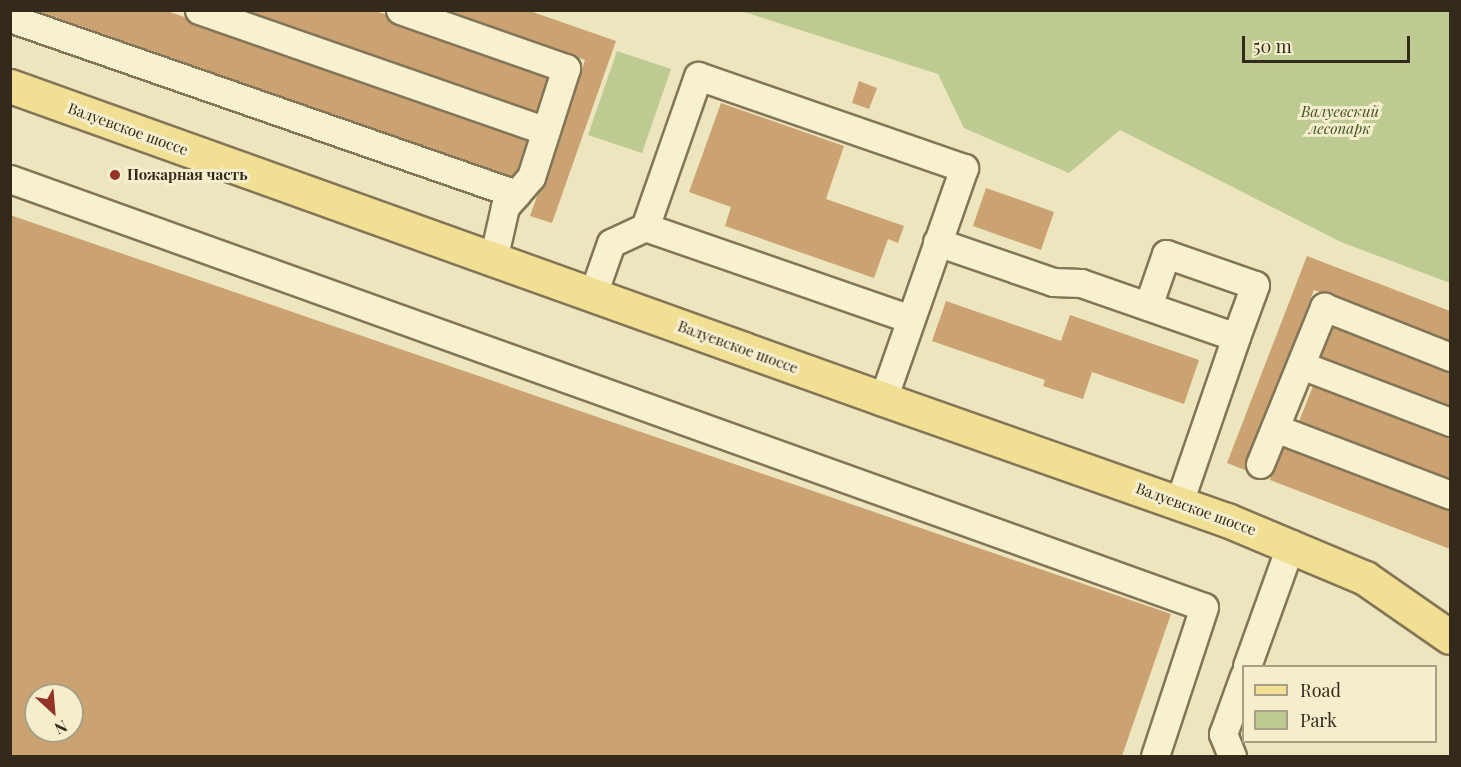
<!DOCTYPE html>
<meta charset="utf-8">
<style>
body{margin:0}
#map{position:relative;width:1461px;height:767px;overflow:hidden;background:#ede5bd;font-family:"Playfair Display",serif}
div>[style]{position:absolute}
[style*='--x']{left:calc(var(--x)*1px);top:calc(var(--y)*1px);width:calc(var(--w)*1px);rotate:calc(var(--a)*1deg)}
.green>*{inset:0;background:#bdca92}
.building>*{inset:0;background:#cba373}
.roads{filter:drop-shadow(2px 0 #847557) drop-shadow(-2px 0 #847557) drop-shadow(0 2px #847557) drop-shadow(0 -2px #847557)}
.minor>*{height:27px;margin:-13.5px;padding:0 13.5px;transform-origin:13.5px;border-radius:13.5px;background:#f8f1d0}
.major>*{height:33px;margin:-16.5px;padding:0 16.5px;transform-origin:16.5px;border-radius:16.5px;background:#f1e094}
.dots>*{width:16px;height:16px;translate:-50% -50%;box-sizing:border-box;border:3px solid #f5eecd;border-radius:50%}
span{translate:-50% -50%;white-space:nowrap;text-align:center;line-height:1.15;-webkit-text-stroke:6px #f5eecd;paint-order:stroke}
.park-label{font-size:15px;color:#3f5022;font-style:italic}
.street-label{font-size:15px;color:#342a1b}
.poi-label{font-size:15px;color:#342a1b;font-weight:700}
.left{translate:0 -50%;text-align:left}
.frame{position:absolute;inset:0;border:12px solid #342a1b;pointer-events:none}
.legend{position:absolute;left:1242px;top:665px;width:195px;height:78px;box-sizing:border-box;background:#f5eecd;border:2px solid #a8a086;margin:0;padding:8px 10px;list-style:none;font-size:18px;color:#342a1b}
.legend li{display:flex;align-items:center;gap:12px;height:30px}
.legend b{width:30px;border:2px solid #a8a086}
.north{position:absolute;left:24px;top:683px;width:60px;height:60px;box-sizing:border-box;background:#f5eecd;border:2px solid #a8a086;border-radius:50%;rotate:154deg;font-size:16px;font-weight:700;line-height:24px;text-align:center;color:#342a1b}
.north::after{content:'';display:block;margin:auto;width:21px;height:27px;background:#933427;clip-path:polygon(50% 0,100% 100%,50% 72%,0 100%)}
.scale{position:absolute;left:1242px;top:36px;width:168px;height:27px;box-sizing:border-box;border:3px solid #342a1b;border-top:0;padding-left:8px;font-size:18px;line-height:21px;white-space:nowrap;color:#342a1b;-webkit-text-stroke:4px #f5eecd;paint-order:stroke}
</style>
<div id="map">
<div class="green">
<div style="clip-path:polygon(741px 11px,1450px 11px,1450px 283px,1341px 242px,1120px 130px,1069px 173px,964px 128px,938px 74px)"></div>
<div style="clip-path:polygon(617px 51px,671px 69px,642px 153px,588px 135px)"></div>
</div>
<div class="building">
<div style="clip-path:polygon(35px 10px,164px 10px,531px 137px,516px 178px)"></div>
<div style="clip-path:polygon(231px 10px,373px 10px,551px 72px,536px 116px)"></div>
<div style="clip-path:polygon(443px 10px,527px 10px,616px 41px,552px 223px,530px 216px,585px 60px)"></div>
<div style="clip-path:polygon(859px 81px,877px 88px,869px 109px,852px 103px)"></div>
<div style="clip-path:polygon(721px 103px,844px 146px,826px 199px,904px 226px,898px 243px,888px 239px,874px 278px,725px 226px,731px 207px,689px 192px)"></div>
<div style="clip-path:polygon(986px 188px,1054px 212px,1041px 250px,973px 226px)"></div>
<div style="clip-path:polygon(evenodd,10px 215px,1171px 614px,1122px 756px,10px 756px,10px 215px,36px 695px,72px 695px,72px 731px,36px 731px,36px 695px)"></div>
<div style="clip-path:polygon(1307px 256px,1450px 311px,1450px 343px,1314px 290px,1245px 470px,1227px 463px)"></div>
<div style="clip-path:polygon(946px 301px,1061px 341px,1070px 315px,1199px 360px,1184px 404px,1092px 372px,1083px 399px,1043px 386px,1045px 380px,932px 341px)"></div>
<div style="clip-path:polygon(1334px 321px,1450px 366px,1450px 413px,1318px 362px)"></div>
<div style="clip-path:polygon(1315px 381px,1450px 433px,1450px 483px,1298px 424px)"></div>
<div style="clip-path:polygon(1285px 441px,1450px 505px,1450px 549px,1270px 480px)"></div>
</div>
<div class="roads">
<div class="minor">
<div style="--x:199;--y:10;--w:367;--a:19.2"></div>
<div style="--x:400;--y:10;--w:176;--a:19.3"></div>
<div style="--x:566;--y:68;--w:114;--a:107.8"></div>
<div style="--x:531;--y:177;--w:40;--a:131"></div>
<div style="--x:505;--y:207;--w:54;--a:102.8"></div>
<div style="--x:10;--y:18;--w:536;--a:19.18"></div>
<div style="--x:10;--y:179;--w:1268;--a:19.72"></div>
<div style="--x:1204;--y:607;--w:157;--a:108.2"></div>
<div style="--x:937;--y:242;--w:123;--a:19"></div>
<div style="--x:1053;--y:282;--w:28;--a:2"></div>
<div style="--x:1081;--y:283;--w:164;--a:19.2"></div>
<div style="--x:1236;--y:337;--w:176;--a:109"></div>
<div style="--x:593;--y:294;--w:54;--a:-70.6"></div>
<div style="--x:611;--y:243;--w:38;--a:-25"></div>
<div style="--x:1148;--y:306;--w:55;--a:-70.9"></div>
<div style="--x:1166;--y:254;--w:94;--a:19.2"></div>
<div style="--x:1255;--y:285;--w:55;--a:110.1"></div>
<div style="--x:1301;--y:365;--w:160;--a:20.9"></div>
<div style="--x:883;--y:399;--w:245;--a:-70.7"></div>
<div style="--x:964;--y:168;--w:281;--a:-160.9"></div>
<div style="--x:698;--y:76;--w:160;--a:109.3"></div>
<div style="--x:645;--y:227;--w:281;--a:19.1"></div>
<div style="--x:1275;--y:428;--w:187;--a:20.9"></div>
<div style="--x:1260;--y:464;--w:170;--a:-67.8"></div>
<div style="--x:1324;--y:307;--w:136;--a:21.6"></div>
<div style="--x:1247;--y:666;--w:130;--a:-70.2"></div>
<div style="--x:1232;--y:756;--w:24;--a:-112"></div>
<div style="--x:1223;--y:734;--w:62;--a:-70.1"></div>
</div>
<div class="major">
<div style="--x:10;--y:86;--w:927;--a:19.72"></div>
<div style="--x:883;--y:399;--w:365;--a:19.4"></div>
<div style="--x:1227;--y:520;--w:150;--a:22.8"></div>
<div style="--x:1365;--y:578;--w:103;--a:34.8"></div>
</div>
</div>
<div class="dots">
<div style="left:115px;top:175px;background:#933427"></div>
</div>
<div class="park-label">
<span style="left:1340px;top:120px">Валуевский<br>лесопарк</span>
</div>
<div class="street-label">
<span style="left:128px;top:129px;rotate:20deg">Валуевское шоссе</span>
<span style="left:738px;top:347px;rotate:20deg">Валуевское шоссе</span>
<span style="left:1196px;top:509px;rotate:20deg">Валуевское шоссе</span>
</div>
<div class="poi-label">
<span class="left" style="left:127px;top:175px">Пожарная часть</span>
</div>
<div class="frame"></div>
<ul class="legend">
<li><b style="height:8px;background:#f1e094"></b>Road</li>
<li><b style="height:16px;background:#bdca92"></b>Park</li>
</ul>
<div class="north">N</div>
<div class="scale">50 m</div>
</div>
